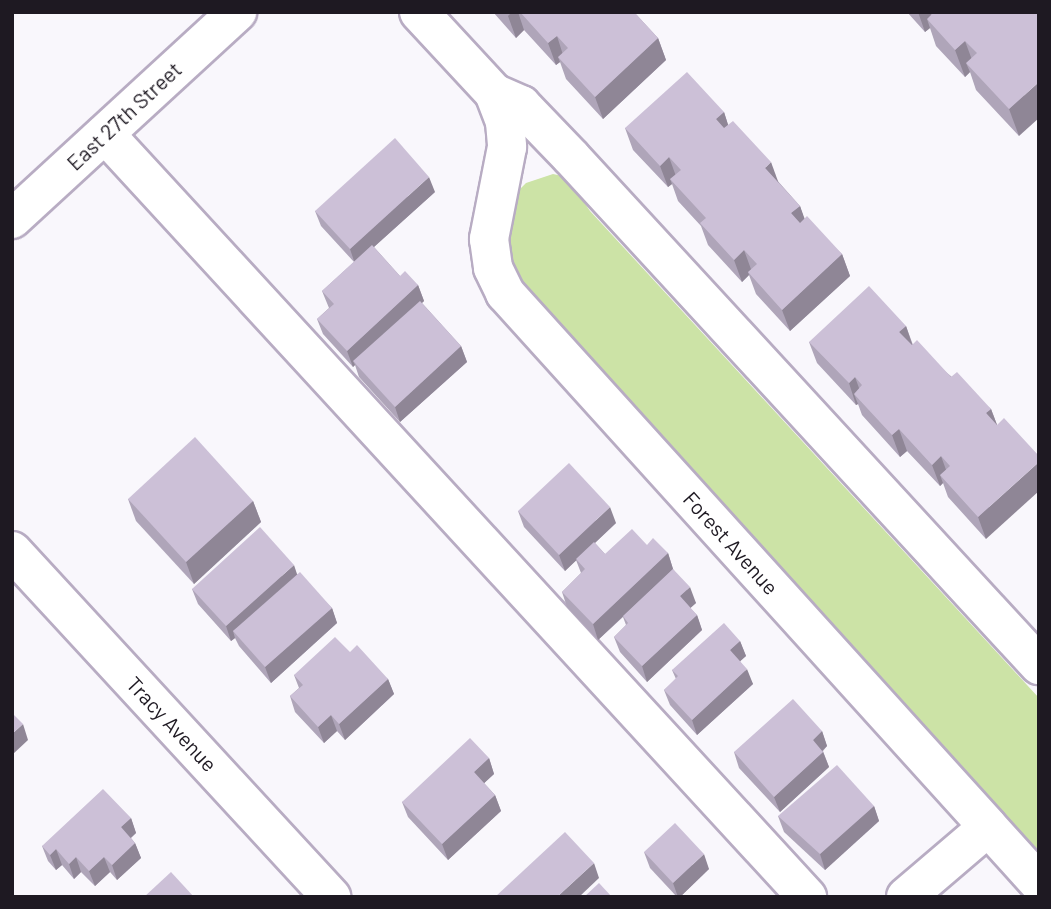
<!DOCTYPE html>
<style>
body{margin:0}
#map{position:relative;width:1051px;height:909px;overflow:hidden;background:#f9f7fc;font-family:Barlow,sans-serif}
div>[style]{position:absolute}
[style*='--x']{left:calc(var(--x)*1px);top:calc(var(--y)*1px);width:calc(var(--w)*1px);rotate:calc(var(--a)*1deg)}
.green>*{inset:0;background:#cce3a6}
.roads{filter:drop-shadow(2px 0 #b8acc3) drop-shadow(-2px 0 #b8acc3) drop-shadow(0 2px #b8acc3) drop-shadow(0 -2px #b8acc3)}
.minor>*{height:38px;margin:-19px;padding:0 19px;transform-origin:19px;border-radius:19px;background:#fff}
.major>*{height:38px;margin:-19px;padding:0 19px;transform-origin:19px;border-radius:19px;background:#fff}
.wall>*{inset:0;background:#afa5b9}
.shaded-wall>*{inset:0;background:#8f8696}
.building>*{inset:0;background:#ccc0d7}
span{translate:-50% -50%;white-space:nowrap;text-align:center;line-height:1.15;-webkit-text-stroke:5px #fff;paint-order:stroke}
.street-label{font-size:21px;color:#1e1922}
.frame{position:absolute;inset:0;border:14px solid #1e1922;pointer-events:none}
</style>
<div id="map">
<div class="green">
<div style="clip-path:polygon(553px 174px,567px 177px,590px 211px,1039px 698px,1039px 856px,513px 275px,504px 244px,517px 192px,526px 183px)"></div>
</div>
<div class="roads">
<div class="minor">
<div style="--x:419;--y:12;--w:110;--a:47.2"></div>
<div style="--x:494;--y:93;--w:31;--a:69"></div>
<div style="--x:505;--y:122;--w:25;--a:85"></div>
<div style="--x:507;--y:147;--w:94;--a:101.1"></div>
<div style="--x:489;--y:239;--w:29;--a:82"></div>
<div style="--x:493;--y:268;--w:28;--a:64"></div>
<div style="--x:505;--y:293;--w:796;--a:47.85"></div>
<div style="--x:494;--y:93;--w:30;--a:24"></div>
<div style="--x:521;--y:105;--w:72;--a:46.1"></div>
<div style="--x:571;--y:157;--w:691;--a:47.35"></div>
<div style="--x:105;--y:134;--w:1037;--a:47.38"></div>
<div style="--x:12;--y:551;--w:471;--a:47.3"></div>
<div style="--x:906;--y:897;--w:108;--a:-40.5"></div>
</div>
<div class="major">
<div style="--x:12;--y:219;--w:306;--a:-42.6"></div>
</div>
</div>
<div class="wall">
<div style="clip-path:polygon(493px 12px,634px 12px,658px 38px,666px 60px,603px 119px,566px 79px,560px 62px,556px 65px,524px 30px,516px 38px)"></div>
<div style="clip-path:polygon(907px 12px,1035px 12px,1019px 136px,976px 90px,970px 72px,965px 77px,936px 46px,930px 28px,925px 32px)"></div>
<div style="clip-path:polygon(724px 112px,728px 125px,800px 206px,804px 219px,842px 254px,850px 276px,790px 331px,756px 294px,749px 275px,742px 282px,708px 245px,701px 226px,678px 201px,672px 184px,668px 187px,633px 150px,625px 128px)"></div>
<div style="clip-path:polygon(435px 192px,374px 247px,400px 276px,418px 285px,424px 301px,422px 303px,461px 346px,467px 362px,400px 422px,359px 377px,355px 365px,353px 367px,323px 334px,317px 319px,329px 308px,322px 291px,354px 262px,321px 226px,315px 211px)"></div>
<div style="clip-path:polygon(906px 326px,913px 345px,991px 409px,997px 425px,986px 539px,948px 497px,943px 483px,940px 486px,907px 451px,900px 457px,862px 415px,858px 404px,856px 405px,817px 363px,809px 342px)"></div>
<div style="clip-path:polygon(128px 499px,253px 501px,261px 522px,194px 584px,136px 521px)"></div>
<div style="clip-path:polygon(518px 511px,616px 523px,595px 543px,605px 554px,647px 545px,668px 553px,673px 569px,696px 603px,690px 608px,697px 615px,702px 630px,647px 682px,620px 652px,614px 637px,626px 625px,623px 617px,598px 640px,567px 607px,562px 592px,581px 573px,576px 560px,565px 571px,524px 527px)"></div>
<div style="clip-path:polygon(297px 574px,332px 608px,337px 623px,271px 683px,239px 646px,235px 638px,231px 641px,198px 604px,192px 589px)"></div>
<div style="clip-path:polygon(740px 641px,746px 656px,740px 661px,753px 684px,697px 735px,670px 705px,664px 690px,676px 679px,672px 670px)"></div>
<div style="clip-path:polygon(350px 652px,388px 679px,394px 694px,345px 740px,337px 731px,324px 743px,295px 712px,290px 696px,299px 688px,294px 675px)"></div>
<div style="clip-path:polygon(822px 731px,827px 746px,823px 751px,829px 767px,780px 812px,739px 768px,734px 752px)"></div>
<div style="clip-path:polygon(489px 758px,494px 774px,484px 783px,495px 795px,501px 811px,448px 860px,408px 817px,402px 802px)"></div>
<div style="clip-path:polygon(874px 806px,879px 821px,825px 870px,784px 832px,778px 816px)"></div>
<div style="clip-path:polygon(131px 818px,136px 833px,131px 838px,135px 843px,141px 858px,117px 880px,110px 872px,95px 886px,81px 872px,74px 879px,62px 865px,56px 870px,48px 861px,42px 846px)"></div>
<div style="clip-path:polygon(644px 852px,709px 869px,680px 897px,677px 897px,650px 868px)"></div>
</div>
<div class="shaded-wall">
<div style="clip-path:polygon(512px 12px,518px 12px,524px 30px,516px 38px,508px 16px)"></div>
<div style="clip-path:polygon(918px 12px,930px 12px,934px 24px,927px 19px,930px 28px,925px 32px)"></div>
<div style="clip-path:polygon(557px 36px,564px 58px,558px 57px,560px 62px,556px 65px,548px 43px)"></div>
<div style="clip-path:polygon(658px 38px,666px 60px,603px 119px,595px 97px)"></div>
<div style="clip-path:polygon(965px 41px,975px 68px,966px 63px,970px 72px,965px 77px,955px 50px)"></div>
<div style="clip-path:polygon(1039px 82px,1039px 118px,1019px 136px,1009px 109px)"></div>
<div style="clip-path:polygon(724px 112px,731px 134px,724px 141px,716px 119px)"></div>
<div style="clip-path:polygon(669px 157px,677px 179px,670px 179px,672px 184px,668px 187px,660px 166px)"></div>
<div style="clip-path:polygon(771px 162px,779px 184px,765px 168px)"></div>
<div style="clip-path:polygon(429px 177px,435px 192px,355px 264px,350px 249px)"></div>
<div style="clip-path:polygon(800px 206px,808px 228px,799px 235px,791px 213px)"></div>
<div style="clip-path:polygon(744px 250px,752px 272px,748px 272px,749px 275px,742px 282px,734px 260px)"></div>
<div style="clip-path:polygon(842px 254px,850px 276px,790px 331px,782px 310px)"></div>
<div style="clip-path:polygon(418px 285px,424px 301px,356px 364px,353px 361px,355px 365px,353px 367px,347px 351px)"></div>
<div style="clip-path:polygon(906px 326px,913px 347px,899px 332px)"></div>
<div style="clip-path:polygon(461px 346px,467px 362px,400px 422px,395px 407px)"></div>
<div style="clip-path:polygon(855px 377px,863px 399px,854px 394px,858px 404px,856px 405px,849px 383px)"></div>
<div style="clip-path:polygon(991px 409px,999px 430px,986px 413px)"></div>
<div style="clip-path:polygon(899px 429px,907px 451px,900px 457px,892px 435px)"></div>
<div style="clip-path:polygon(941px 456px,949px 478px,940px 475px,943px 483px,940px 486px,932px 465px)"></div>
<div style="clip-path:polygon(1039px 462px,1039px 491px,986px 539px,978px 517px)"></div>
<div style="clip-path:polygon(253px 501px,261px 522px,194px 584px,186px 562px)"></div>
<div style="clip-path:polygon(610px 507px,616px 523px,565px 571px,559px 555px)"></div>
<div style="clip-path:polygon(668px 553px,673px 569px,598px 640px,593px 624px)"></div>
<div style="clip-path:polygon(294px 565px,299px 580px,233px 631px,235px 638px,231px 641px,226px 626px)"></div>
<div style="clip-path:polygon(690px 587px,696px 603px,686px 612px,680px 596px)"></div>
<div style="clip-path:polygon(332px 608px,337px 623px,271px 683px,265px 667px)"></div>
<div style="clip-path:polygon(697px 615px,702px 630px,647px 682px,642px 666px)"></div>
<div style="clip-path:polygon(740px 641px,746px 656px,736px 665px,730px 650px)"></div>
<div style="clip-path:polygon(747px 669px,753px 684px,697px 735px,692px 720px)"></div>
<div style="clip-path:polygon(388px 679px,394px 694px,345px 740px,339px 724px)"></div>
<div style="clip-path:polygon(331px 715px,337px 731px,324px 743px,318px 727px)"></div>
<div style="clip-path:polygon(23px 724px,28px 740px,12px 755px,12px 734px)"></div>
<div style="clip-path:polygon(822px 731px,827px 746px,818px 755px,813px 740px)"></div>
<div style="clip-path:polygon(823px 752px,829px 767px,780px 812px,774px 797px)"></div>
<div style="clip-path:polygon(489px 758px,494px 774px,480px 787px,474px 772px)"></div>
<div style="clip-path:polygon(495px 795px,501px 811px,448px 860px,442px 844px)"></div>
<div style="clip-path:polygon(874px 806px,879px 821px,825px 870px,820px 854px)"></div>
<div style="clip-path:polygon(131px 818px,136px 833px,126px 842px,121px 827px)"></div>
<div style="clip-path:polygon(135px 843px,141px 858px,117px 880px,112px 865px)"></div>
<div style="clip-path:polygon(56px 849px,62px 865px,56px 870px,50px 855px)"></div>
<div style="clip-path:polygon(704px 854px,709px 869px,680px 897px,678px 897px,673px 883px)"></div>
<div style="clip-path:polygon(76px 857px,81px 872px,74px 879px,69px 864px)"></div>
<div style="clip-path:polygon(104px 857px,110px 872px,95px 886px,89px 871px)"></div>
<div style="clip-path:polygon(594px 863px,599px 878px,579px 897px,557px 897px)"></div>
</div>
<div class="building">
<div style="clip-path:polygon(520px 12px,634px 12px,658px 38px,595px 97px,558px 57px,568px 48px,557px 36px,548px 43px)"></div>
<div style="clip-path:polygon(934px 12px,1019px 12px,1020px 14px,1021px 12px,1035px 12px,1039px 16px,1039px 82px,1009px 109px,966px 63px,977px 53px,965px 41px,955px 50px,927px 19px)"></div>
<div style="clip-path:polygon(687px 72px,724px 112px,716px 119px,724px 128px,733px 121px,771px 162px,765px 168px,800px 206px,791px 213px,800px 223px,807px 216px,842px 254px,782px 310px,748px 272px,757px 264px,744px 250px,734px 260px,700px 223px,706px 218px,670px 179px,681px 170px,669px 157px,660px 166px,625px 128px)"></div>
<div style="clip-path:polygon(395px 138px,429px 177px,350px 249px,315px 211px)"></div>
<div style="clip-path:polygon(372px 245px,400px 276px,405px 271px,418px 285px,347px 351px,317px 319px,334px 304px,322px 291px)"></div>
<div style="clip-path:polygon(869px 286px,906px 326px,899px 332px,912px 345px,917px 340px,951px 377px,957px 372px,991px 409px,986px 413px,997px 425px,1004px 418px,1039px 456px,1039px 462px,978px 517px,940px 475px,950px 466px,941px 456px,932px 465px,899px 429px,892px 435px,854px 394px,862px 385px,855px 377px,849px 383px,809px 342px)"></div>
<div style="clip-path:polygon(420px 301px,461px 346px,395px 407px,353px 361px)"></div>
<div style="clip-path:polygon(195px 437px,253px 501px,186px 562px,128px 499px)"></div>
<div style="clip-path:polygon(569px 463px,610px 507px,559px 555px,518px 511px)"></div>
<div style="clip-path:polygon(260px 527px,294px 565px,226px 626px,192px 589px)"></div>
<div style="clip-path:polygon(632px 529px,647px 545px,653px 538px,668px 553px,593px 624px,562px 592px,585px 569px,576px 559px,594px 542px,605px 554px)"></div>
<div style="clip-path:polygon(673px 569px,690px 587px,680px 596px,697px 615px,642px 666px,614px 637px,628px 623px,623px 616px)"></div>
<div style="clip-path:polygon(300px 572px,332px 608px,265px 667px,233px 631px)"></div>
<div style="clip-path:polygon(724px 623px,740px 641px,730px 650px,747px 669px,692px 720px,664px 690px,678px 676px,672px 670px)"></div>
<div style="clip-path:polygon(335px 637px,350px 652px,357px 645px,388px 679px,339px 724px,331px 715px,318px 727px,290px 696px,303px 685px,294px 675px)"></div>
<div style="clip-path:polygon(793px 699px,822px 731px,813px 740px,823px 752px,774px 797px,734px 752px)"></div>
<div style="clip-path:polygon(12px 713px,23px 724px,12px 734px)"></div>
<div style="clip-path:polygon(470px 738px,489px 758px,474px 772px,495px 795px,442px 844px,402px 802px)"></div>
<div style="clip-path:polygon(837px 765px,874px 806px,820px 854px,778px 816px)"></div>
<div style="clip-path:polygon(103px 789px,131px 818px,121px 827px,135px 843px,112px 865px,104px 857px,89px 871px,76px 857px,69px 864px,56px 849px,50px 855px,42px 846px)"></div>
<div style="clip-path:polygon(675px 823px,704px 854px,673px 883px,644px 852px)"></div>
<div style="clip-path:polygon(565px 832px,594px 863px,557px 897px,495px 897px)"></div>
<div style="clip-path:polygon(171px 872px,194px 897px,144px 897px)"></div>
<div style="clip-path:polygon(599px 883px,612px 897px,584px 897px)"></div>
</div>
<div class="street-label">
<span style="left:124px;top:116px;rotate:-43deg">East 27th Street</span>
<span style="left:731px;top:543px;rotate:48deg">Forest Avenue</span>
<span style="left:172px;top:724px;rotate:47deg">Tracy Avenue</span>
</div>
<div class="frame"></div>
</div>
